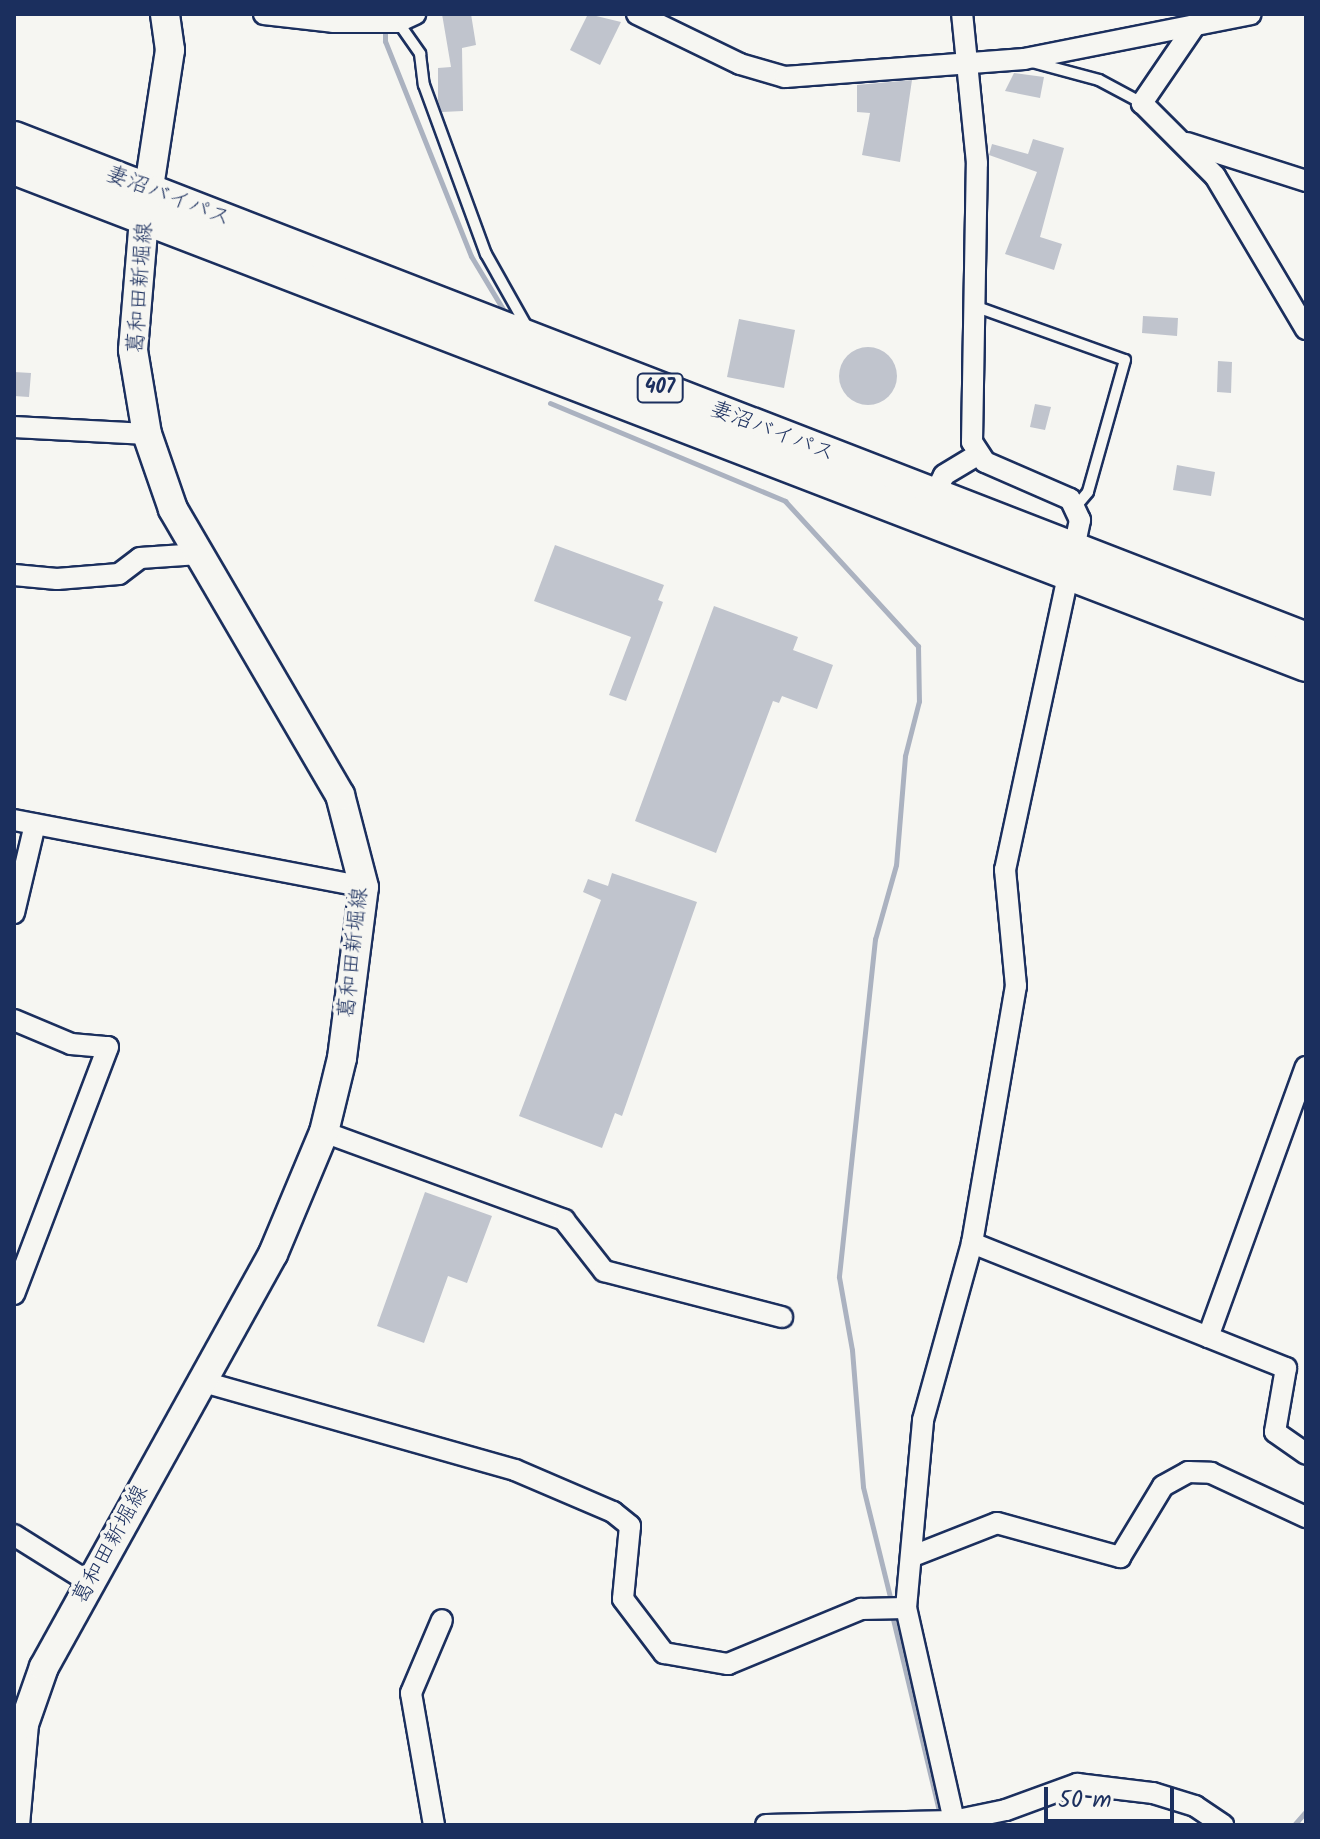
<!DOCTYPE html>
<meta charset="utf-8">
<style>
body{margin:0}
#map{position:relative;width:1320px;height:1839px;overflow:hidden;background:#f6f6f2;font-family:Kalam,"Klee One",sans-serif}
div>[style]{position:absolute}
[style*='--x']{left:calc(var(--x)*1px);top:calc(var(--y)*1px);width:calc(var(--w)*1px);rotate:calc(var(--a)*1deg)}
.stream>*{height:5px;margin:-2.5px;padding:0 2.5px;transform-origin:2.5px;border-radius:2.5px;background:#abb2c0}
.building>*{inset:0;background:#c0c4cd}
.round{border-radius:50%}
.roads{filter:drop-shadow(2px 0 #1b2f5e) drop-shadow(-2px 0 #1b2f5e) drop-shadow(0 2px #1b2f5e) drop-shadow(0 -2px #1b2f5e)}
.service>*{height:10px;margin:-5px;padding:0 5px;transform-origin:5px;border-radius:5px;background:#f6f6f2}
.minor>*{height:20px;margin:-10px;padding:0 10px;transform-origin:10px;border-radius:10px;background:#f6f6f2}
.secondary>*{height:28px;margin:-14px;padding:0 14px;transform-origin:14px;border-radius:14px;background:#f6f6f2}
.trunk>*{height:32px;margin:-16px;padding:0 16px;transform-origin:16px;border-radius:16px;background:#f6f6f2}
span{translate:-50% -50%;white-space:nowrap;text-align:center;line-height:1.15;-webkit-text-stroke:7px #f6f6f2;paint-order:stroke}
.shield-label span{padding:2px 6px;background:#f6f6f2;border:2px solid;border-radius:6px;-webkit-text-stroke-width:0}
.shield-label{font-size:20px;color:#1b2f5e;font-weight:700}
.street-label{font-size:22px;color:#1b2f5e}
.frame{position:absolute;inset:0;border:16px solid #1b2f5e;pointer-events:none}
.scale{position:absolute;left:1044px;top:1787px;width:130px;height:36px;box-sizing:border-box;border:4px solid #1b2f5e;border-top:0;padding-left:10px;font-size:24px;line-height:28px;white-space:nowrap;color:#1b2f5e;-webkit-text-stroke:6px #f6f6f2;paint-order:stroke}
</style>
<div id="map">
<div class="stream">
<div style="--x:385;--y:27;--w:14;--a:90"></div>
<div style="--x:385;--y:41;--w:232;--a:68.2"></div>
<div style="--x:471;--y:256;--w:64;--a:59"></div>
<div style="--x:1132;--y:108;--w:115;--a:45"></div>
<div style="--x:550;--y:403;--w:255;--a:22.6"></div>
<div style="--x:785;--y:501;--w:197;--a:47.5"></div>
<div style="--x:918;--y:646;--w:55;--a:89"></div>
<div style="--x:919;--y:701;--w:57;--a:104.3"></div>
<div style="--x:905;--y:756;--w:109;--a:94.7"></div>
<div style="--x:896;--y:865;--w:77;--a:105.8"></div>
<div style="--x:875;--y:939;--w:340;--a:96.1"></div>
<div style="--x:839;--y:1277;--w:74;--a:79.9"></div>
<div style="--x:852;--y:1350;--w:137;--a:85.4"></div>
<div style="--x:863;--y:1487;--w:122;--a:76.2"></div>
<div style="--x:892;--y:1615;--w:206;--a:76.5"></div>
<div style="--x:1294;--y:1825;--w:18;--a:-49"></div>
</div>
<div class="building">
<div style="clip-path:polygon(442px 14px,471px 14px,476px 45px,462px 48px,463px 111px,442px 112px,438px 101px,438px 68px,451px 67px)"></div>
<div style="clip-path:polygon(588px 14px,621px 22px,600px 65px,570px 50px)"></div>
<div style="clip-path:polygon(1014px 73px,1044px 77px,1040px 98px,1005px 91px)"></div>
<div style="clip-path:polygon(912px 80px,900px 162px,862px 155px,870px 113px,857px 112px,857px 85px)"></div>
<div style="clip-path:polygon(1033px 139px,1064px 148px,1040px 237px,1062px 244px,1054px 270px,1005px 254px,1037px 172px,989px 155px,992px 144px,1028px 154px)"></div>
<div style="clip-path:polygon(1143px 316px,1178px 318px,1177px 336px,1142px 333px)"></div>
<div style="clip-path:polygon(739px 319px,795px 330px,784px 388px,727px 377px)"></div>
<div class="round" style="left:839px;top:347px;width:58px;height:58px"></div>
<div style="clip-path:polygon(1218px 361px,1232px 362px,1231px 393px,1217px 392px)"></div>
<div style="clip-path:polygon(14px 372px,31px 373px,29px 397px,14px 396px)"></div>
<div style="clip-path:polygon(1035px 404px,1051px 407px,1045px 430px,1030px 427px)"></div>
<div style="clip-path:polygon(1177px 465px,1215px 472px,1211px 496px,1173px 490px)"></div>
<div style="clip-path:polygon(555px 545px,664px 585px,658px 600px,663px 602px,626px 701px,609px 695px,631px 637px,534px 601px)"></div>
<div style="clip-path:polygon(714px 606px,798px 637px,793px 650px,833px 665px,817px 709px,782px 696px,779px 703px,773px 701px,716px 853px,635px 821px)"></div>
<div style="clip-path:polygon(612px 873px,697px 902px,622px 1116px,615px 1113px,602px 1148px,519px 1116px,601px 900px,583px 892px,588px 879px,608px 886px)"></div>
<div style="clip-path:polygon(425px 1192px,492px 1216px,467px 1283px,448px 1276px,424px 1343px,377px 1326px)"></div>
</div>
<div class="roads">
<div class="service">
<div style="--x:398;--y:22;--w:39;--a:55"></div>
<div style="--x:420;--y:54;--w:31;--a:83"></div>
<div style="--x:424;--y:85;--w:180;--a:69.9"></div>
<div style="--x:486;--y:254;--w:84;--a:60.7"></div>
<div style="--x:1032;--y:62;--w:69;--a:15"></div>
<div style="--x:1099;--y:80;--w:49;--a:28.1"></div>
<div style="--x:974;--y:306;--w:160;--a:19.7"></div>
<div style="--x:1125;--y:360;--w:137;--a:105.7"></div>
<div style="--x:1088;--y:492;--w:17;--a:130"></div>
</div>
<div class="minor">
<div style="--x:264;--y:14;--w:69;--a:6.6"></div>
<div style="--x:333;--y:22;--w:65;--a:0"></div>
<div style="--x:398;--y:22;--w:19;--a:-25"></div>
<div style="--x:637;--y:14;--w:114;--a:25.9"></div>
<div style="--x:740;--y:64;--w:47;--a:16.1"></div>
<div style="--x:785;--y:77;--w:240;--a:-4.3"></div>
<div style="--x:1024;--y:59;--w:231;--a:-11.2"></div>
<div style="--x:1202;--y:15;--w:107;--a:124.3"></div>
<div style="--x:1142;--y:103;--w:103;--a:45"></div>
<div style="--x:1215;--y:176;--w:178;--a:59.3"></div>
<div style="--x:1187;--y:143;--w:125;--a:17.7"></div>
<div style="--x:14;--y:427;--w:133;--a:3"></div>
<div style="--x:934;--y:495;--w:22;--a:-63"></div>
<div style="--x:944;--y:475;--w:39;--a:-31"></div>
<div style="--x:14;--y:575;--w:43;--a:5.3"></div>
<div style="--x:57;--y:579;--w:62;--a:-4.6"></div>
<div style="--x:119;--y:574;--w:26;--a:-37"></div>
<div style="--x:140;--y:558;--w:59;--a:-3.9"></div>
<div style="--x:14;--y:820;--w:356;--a:10.8"></div>
<div style="--x:14;--y:913;--w:91;--a:-76.7"></div>
<div style="--x:14;--y:1020;--w:62;--a:22.8"></div>
<div style="--x:71;--y:1044;--w:37;--a:5"></div>
<div style="--x:108;--y:1047;--w:264;--a:110.8"></div>
<div style="--x:324;--y:1132;--w:256;--a:20.1"></div>
<div style="--x:564;--y:1220;--w:65;--a:51.9"></div>
<div style="--x:604;--y:1271;--w:184;--a:14.5"></div>
<div style="--x:972;--y:1243;--w:338;--a:21.7"></div>
<div style="--x:1286;--y:1368;--w:65;--a:99.8"></div>
<div style="--x:1275;--y:1432;--w:38;--a:35"></div>
<div style="--x:1208;--y:1337;--w:287;--a:-70.1"></div>
<div style="--x:204;--y:1382;--w:323;--a:15.8"></div>
<div style="--x:515;--y:1470;--w:107;--a:23.2"></div>
<div style="--x:613;--y:1512;--w:22;--a:39"></div>
<div style="--x:630;--y:1526;--w:73;--a:95.5"></div>
<div style="--x:623;--y:1599;--w:68;--a:52.8"></div>
<div style="--x:664;--y:1653;--w:65;--a:9.8"></div>
<div style="--x:728;--y:1664;--w:144;--a:-22.5"></div>
<div style="--x:861;--y:1609;--w:45;--a:-1.3"></div>
<div style="--x:14;--y:1535;--w:89;--a:32.1"></div>
<div style="--x:913;--y:1556;--w:90;--a:-21.4"></div>
<div style="--x:997;--y:1523;--w:128;--a:15.5"></div>
<div style="--x:1120;--y:1557;--w:83;--a:-58.8"></div>
<div style="--x:1163;--y:1486;--w:29;--a:-29"></div>
<div style="--x:1188;--y:1472;--w:23;--a:2"></div>
<div style="--x:1211;--y:1473;--w:105;--a:24.9"></div>
<div style="--x:434;--y:1825;--w:134;--a:-99.9"></div>
<div style="--x:411;--y:1693;--w:79;--a:-67"></div>
<div style="--x:766;--y:1825;--w:187;--a:-1.2"></div>
<div style="--x:953;--y:1821;--w:54;--a:-11.7"></div>
<div style="--x:1006;--y:1810;--w:76;--a:-20.1"></div>
<div style="--x:1077;--y:1784;--w:77;--a:6.8"></div>
<div style="--x:1153;--y:1793;--w:44;--a:17.2"></div>
<div style="--x:1195;--y:1806;--w:34;--a:34"></div>
<div style="--x:955;--y:1825;--w:222;--a:-102.7"></div>
<div style="--x:906;--y:1608;--w:189;--a:-84.8"></div>
<div style="--x:923;--y:1420;--w:184;--a:-74.5"></div>
<div style="--x:972;--y:1243;--w:261;--a:-80.3"></div>
<div style="--x:1016;--y:986;--w:117;--a:-95.4"></div>
<div style="--x:1005;--y:870;--w:358;--a:-77.9"></div>
<div style="--x:1080;--y:520;--w:23;--a:-115"></div>
<div style="--x:1070;--y:499;--w:93;--a:-156.5"></div>
<div style="--x:985;--y:462;--w:24;--a:-123"></div>
<div style="--x:972;--y:442;--w:279;--a:-89"></div>
<div style="--x:977;--y:163;--w:150;--a:-95.7"></div>
</div>
<div class="secondary">
<div style="--x:15;--y:1825;--w:101;--a:-84.9"></div>
<div style="--x:24;--y:1724;--w:60;--a:-70.7"></div>
<div style="--x:44;--y:1667;--w:472;--a:-61"></div>
<div style="--x:273;--y:1254;--w:132;--a:-67.3"></div>
<div style="--x:324;--y:1132;--w:76;--a:-76.3"></div>
<div style="--x:342;--y:1058;--w:172;--a:-82.7"></div>
<div style="--x:364;--y:887;--w:95;--a:-104.6"></div>
<div style="--x:340;--y:795;--w:331;--a:-120.3"></div>
<div style="--x:173;--y:509;--w:79;--a:-109.1"></div>
<div style="--x:147;--y:434;--w:85;--a:-99.5"></div>
<div style="--x:133;--y:350;--w:130;--a:-85.2"></div>
<div style="--x:144;--y:220;--w:172;--a:-81.3"></div>
<div style="--x:170;--y:50;--w:36;--a:-98"></div>
</div>
<div class="trunk">
<div style="--x:14;--y:138;--w:1386;--a:21.19"></div>
<div style="--x:14;--y:168;--w:1384;--a:21.04"></div>
</div>
</div>
<div class="shield-label">
<span style="left:660px;top:388px">407</span>
</div>
<div class="street-label">
<span style="left:168px;top:197px;rotate:21deg">妻沼バイパス</span>
<span style="left:141px;top:288px;rotate:-86deg">葛和田新堀線</span>
<span style="left:772px;top:432px;rotate:21deg">妻沼バイパス</span>
<span style="left:354px;top:953px;rotate:-84deg">葛和田新堀線</span>
<span style="left:111px;top:1545px;rotate:-61deg">葛和田新堀線</span>
</div>
<div class="frame"></div>
<div class="scale">50 m</div>
</div>
